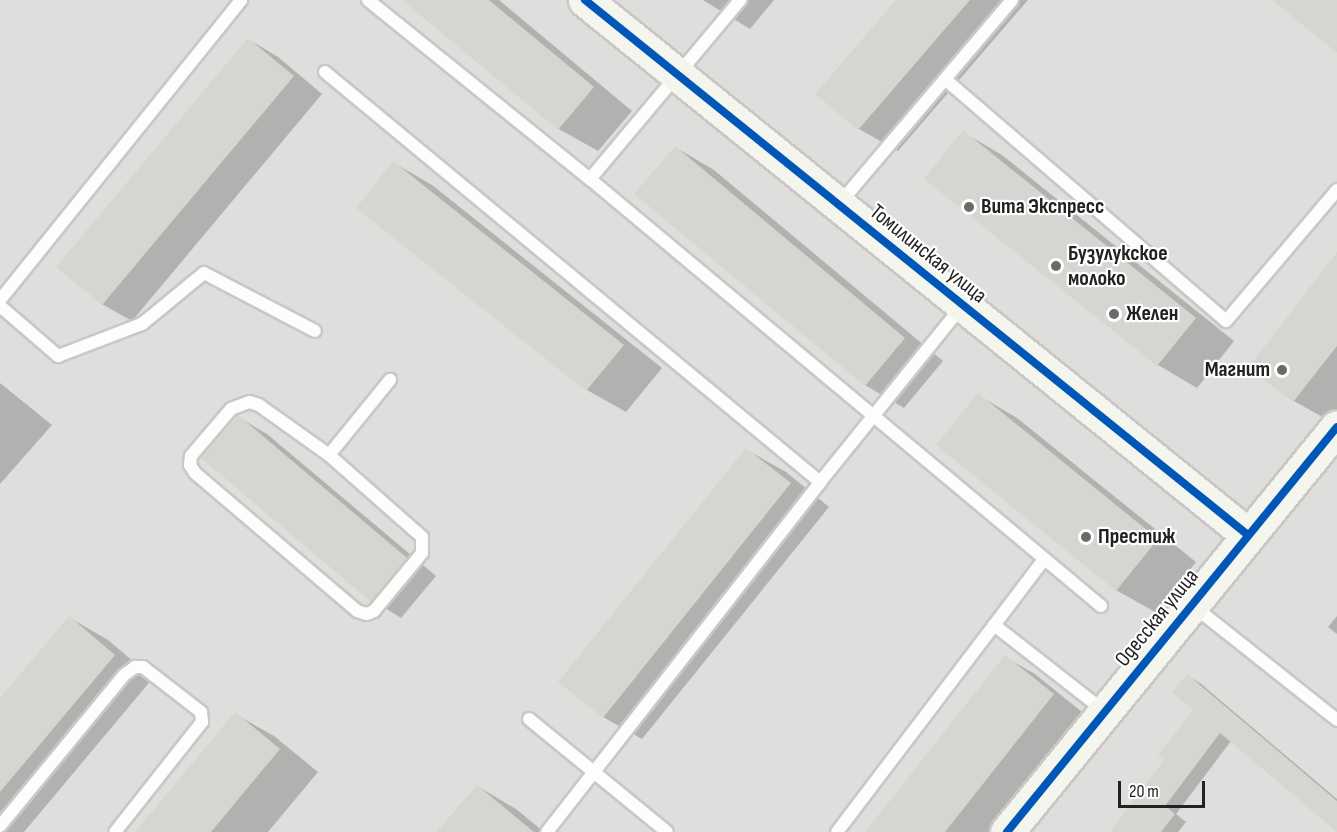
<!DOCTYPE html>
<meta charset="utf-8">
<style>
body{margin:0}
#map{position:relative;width:1337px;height:832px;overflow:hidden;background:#f0efeb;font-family:"Sofia Sans Condensed",sans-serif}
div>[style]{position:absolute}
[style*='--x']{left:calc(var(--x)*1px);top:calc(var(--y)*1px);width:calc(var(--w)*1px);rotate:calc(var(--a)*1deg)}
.residential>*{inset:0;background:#dfdedc}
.religious>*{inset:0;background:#dededc}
.shadow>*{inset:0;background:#0003}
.building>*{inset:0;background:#d7d5d2}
.roads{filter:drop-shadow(2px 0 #c9c8c7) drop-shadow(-2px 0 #c9c8c7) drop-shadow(0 2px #c9c8c7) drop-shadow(0 -2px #c9c8c7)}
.lane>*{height:12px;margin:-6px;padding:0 6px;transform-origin:6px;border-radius:6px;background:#fdfdfc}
.secondary>*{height:33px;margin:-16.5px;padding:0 16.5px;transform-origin:16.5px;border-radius:16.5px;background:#f4f5ec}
.cycleway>*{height:8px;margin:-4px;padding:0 4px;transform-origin:4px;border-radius:4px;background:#0057b8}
.dots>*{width:16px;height:16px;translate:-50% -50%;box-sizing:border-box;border:3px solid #fff;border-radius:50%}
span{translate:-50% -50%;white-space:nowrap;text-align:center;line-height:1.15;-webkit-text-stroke:4.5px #fff;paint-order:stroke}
.poi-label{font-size:22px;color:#222;font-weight:700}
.left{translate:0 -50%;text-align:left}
.right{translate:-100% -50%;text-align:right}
.street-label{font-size:22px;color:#222}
.scale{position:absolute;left:1118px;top:781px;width:87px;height:27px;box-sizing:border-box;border:3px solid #222;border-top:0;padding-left:8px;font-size:18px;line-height:21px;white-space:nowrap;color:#222;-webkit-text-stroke:4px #fff;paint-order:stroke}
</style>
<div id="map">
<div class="residential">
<div style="clip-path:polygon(0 0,1337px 0,1337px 832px,0 832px)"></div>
</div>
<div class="religious">
<div style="clip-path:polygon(353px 286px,456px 374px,402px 437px,299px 350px)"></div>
</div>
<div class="shadow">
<div style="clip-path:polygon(404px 0,499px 0,632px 111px,598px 151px,559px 129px)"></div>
<div style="clip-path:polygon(703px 0,774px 0,750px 29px)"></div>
<div style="clip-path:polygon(898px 0,1028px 0,898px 151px,859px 129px,818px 94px)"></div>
<div style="clip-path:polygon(248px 39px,278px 57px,322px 94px,132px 321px,102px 304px)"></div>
<div style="clip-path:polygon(963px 132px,1002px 155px,1234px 341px,1197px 388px,1158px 365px)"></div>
<div style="clip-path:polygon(675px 147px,714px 170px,943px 361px,904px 408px,865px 385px)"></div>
<div style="clip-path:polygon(394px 163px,432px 185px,662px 368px,626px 412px,587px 390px,358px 207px)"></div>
<div style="clip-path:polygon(1337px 255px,1337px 418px,1333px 423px,1294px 401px,1250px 367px)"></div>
<div style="clip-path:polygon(0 383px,52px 425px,0 484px)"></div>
<div style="clip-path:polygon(978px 395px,1017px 418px,1196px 562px,1155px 612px,1116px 590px)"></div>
<div style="clip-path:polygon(238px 417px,267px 434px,436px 576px,401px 618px,372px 600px)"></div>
<div style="clip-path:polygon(747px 450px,786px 472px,829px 507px,642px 739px,603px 717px)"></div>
<div style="clip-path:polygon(1337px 616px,1337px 634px,1328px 627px)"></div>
<div style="clip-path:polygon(70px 618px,108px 640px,153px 678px,24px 832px,0 832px,0 701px)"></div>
<div style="clip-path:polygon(1005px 657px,1035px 674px,1082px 712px,988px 832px,867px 832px)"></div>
<div style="clip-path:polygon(1188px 676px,1200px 683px,1337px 799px,1337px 830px,1231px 741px,1176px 814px,1186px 822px,1178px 832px,1111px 832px,1167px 759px,1195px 710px)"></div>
<div style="clip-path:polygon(235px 714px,274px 736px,318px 772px,268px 832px,137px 832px)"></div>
<div style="clip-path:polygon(477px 786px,516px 809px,544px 832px,438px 832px)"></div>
</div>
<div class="building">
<div style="clip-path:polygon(402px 0,489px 0,594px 87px,558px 130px)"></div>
<div style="clip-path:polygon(896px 0,970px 0,858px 130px,815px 94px)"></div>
<div style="clip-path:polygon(1272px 0,1337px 0,1337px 53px)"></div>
<div style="clip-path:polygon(248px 38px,294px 76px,102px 305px,56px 267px)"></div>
<div style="clip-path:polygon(963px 130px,1196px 318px,1157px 366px,924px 179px)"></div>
<div style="clip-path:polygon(675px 146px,905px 338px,865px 386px,634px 194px)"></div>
<div style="clip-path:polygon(393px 161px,624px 345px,586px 391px,356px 208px)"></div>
<div style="clip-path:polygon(1337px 252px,1337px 346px,1293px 402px,1248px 368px)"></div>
<div style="clip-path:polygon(978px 393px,1158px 539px,1116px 591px,936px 445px)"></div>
<div style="clip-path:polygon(238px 415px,407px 558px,371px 602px,201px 458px)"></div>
<div style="clip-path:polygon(746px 448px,791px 483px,603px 718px,558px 682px)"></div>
<div style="clip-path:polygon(69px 616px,115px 655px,0 792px,0 698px)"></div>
<div style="clip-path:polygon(1005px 655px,1054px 694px,945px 832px,865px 832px)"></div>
<div style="clip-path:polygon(1187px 674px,1337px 801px,1337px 832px,1220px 733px,1165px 806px,1175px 814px,1161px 832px,1110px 832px,1165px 759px,1158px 755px,1193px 710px,1172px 692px)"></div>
<div style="clip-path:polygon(235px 712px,280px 749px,211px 832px,135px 832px)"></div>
<div style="clip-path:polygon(477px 785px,534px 832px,436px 832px)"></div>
</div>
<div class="roads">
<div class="lane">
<div style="--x:368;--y:0;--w:285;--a:38.9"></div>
<div style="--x:590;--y:179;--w:666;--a:39.88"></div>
<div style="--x:325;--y:72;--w:643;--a:39.63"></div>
<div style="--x:946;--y:80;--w:369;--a:40.7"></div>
<div style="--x:1226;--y:321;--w:172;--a:-49.7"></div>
<div style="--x:590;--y:179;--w:234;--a:-50"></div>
<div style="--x:839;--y:204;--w:267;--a:-49.7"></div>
<div style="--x:0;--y:300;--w:385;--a:-51.2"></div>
<div style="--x:0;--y:306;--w:77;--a:40.8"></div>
<div style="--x:58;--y:356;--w:90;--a:-20.9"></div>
<div style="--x:142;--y:324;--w:80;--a:-39.4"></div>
<div style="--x:204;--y:273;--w:125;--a:27.6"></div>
<div style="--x:329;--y:455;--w:86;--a:-144.5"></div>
<div style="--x:259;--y:405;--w:10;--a:-163"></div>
<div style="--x:249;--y:402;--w:19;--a:159"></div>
<div style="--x:231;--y:409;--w:62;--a:130.4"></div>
<div style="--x:191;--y:456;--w:9;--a:96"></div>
<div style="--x:190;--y:465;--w:9;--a:58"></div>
<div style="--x:195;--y:473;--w:213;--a:40.4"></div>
<div style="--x:357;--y:611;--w:10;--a:17"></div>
<div style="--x:367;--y:614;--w:8;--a:-23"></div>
<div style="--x:374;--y:611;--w:75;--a:-50.4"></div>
<div style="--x:422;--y:553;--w:16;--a:-90"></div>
<div style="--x:422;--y:537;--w:124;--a:-138.6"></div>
<div style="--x:329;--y:455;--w:97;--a:-50.9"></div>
<div style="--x:1192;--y:605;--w:185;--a:38.4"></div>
<div style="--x:994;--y:625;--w:140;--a:38"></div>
<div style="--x:529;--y:719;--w:178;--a:39.3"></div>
<div style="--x:0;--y:826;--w:195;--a:-50.6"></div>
<div style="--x:124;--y:675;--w:14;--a:-36"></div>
<div style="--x:135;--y:667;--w:8;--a:0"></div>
<div style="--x:143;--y:667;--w:73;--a:37.8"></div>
<div style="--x:201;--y:712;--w:10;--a:84"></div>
<div style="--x:202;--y:722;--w:140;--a:128.3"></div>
<div style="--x:547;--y:832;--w:444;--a:-52"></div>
<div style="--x:820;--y:482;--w:226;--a:-51.1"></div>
<div style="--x:837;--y:832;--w:343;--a:-52.8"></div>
</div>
<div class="secondary">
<div style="--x:585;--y:0;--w:852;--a:38.9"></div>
<div style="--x:1007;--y:832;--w:522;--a:-50.83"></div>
</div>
</div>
<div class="cycleway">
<div style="--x:585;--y:0;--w:852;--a:38.9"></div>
<div style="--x:1007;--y:832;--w:522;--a:-50.83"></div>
</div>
<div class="dots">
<div style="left:969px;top:207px;background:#6a6a68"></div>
<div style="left:1056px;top:266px;background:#6a6a68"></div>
<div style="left:1114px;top:314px;background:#6a6a68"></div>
<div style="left:1282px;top:370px;background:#6a6a68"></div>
<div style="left:1086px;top:537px;background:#6a6a68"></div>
</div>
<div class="poi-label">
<span class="left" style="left:981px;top:207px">Вита Экспресс</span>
<span class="left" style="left:1068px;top:266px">Бузулукское<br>молоко</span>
<span class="left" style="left:1126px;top:314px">Желен</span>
<span class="right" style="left:1270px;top:370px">Магнит</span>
<span class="left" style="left:1098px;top:537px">Престиж</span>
</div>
<div class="street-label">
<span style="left:928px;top:254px;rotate:39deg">Томилинская улица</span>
<span style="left:1157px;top:618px;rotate:-51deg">Одесская улица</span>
</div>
<div class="scale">20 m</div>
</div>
